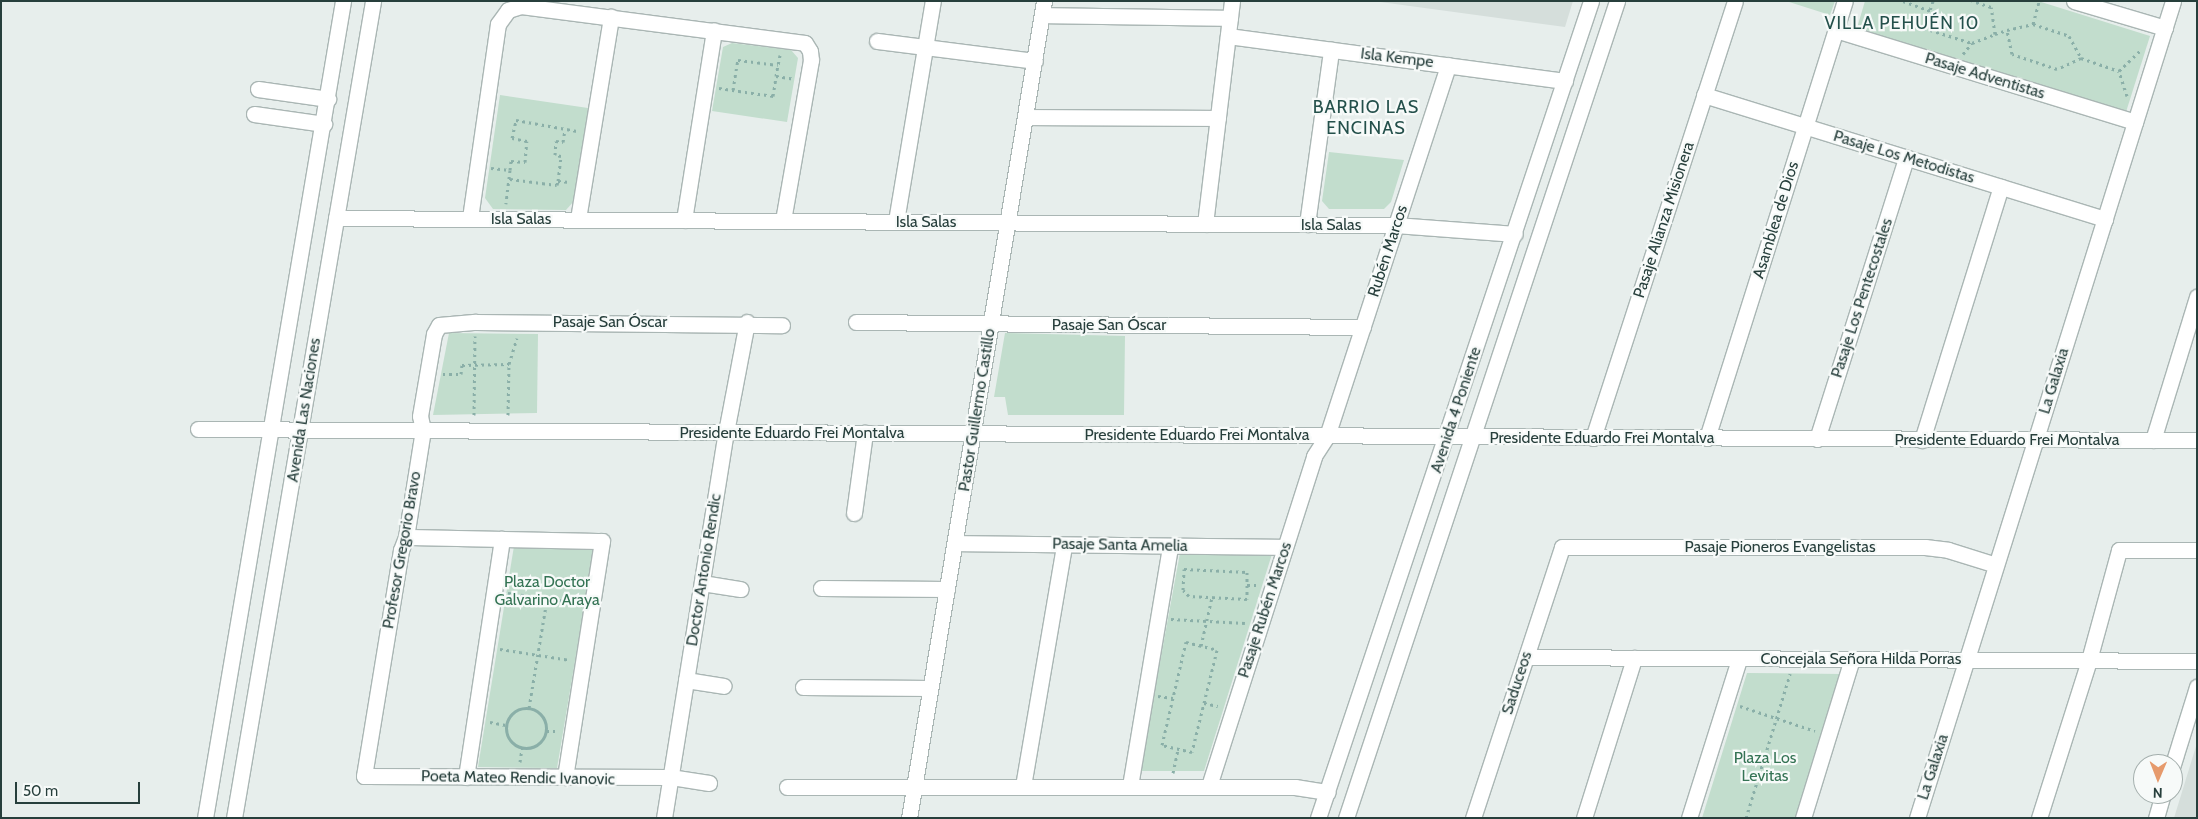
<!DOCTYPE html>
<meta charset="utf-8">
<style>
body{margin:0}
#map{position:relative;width:2198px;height:819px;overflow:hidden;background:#e7eeec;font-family:Cabin,sans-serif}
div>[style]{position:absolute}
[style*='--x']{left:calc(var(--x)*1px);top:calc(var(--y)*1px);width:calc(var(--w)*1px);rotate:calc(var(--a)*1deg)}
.built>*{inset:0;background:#d5dedb}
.green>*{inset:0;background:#c2ddcd}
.path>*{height:3px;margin-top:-1.5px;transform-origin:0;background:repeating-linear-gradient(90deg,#8aafa8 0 2.5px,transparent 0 6.5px)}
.path>.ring{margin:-1.5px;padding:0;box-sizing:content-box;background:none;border:3px solid #8aafa8;border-radius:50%}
.roads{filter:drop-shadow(1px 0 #aab6b4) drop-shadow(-1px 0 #aab6b4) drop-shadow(0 1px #aab6b4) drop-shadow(0 -1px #aab6b4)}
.minor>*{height:15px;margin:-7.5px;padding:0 7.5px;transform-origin:7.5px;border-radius:7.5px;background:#fff}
span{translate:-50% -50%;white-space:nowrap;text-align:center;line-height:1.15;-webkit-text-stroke:4.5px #f7faf9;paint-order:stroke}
.street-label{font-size:16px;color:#273f3c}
.park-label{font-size:16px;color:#347354}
.neighbourhood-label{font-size:18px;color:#24504b;letter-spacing:1px}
.frame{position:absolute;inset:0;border:2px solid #273f3c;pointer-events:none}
.north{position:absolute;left:2133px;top:754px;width:50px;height:50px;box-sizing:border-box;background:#f7faf9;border:1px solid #a4afad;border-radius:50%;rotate:181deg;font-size:14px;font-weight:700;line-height:20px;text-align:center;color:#273f3c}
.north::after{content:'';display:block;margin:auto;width:18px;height:22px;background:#e69a6c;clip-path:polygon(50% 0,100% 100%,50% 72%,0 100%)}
.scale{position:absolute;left:15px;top:782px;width:125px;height:22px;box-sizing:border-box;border:2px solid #273f3c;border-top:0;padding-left:6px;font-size:15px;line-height:18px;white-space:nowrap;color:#273f3c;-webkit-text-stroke:4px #f7faf9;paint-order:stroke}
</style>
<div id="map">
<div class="built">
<div style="clip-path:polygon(1373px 1px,1573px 1px,1565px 27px)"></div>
<div style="clip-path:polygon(2197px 743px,2197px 818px,2174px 818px)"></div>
</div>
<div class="green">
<div style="clip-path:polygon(1786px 1px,1835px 1px,1830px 15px)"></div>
<div style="clip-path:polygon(1865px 1px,2038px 1px,2150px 36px,2126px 112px,1857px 28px)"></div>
<div style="clip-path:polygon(732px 43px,791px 50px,798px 58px,787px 122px,712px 111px,723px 47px)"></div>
<div style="clip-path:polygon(500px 95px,588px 108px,574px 201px,566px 210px,493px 209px,485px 198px)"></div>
<div style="clip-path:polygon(1329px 152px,1404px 160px,1391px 202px,1384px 209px,1329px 209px,1322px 201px)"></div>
<div style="clip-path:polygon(449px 333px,538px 334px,537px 413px,433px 415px)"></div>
<div style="clip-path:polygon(1005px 333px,1125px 336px,1124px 415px,1008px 415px,1005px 397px,994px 397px)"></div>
<div style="clip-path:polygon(514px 546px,594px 548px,557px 768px,478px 767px)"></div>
<div style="clip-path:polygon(1180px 553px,1272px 554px,1204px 771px,1140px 771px)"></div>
<div style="clip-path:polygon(1747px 673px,1842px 674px,1798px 818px,1702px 818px)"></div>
</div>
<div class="path">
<div style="--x:1903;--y:1;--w:29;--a:20"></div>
<div style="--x:1933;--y:1;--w:28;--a:108"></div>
<div style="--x:1924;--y:28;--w:50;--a:17.4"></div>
<div style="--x:1972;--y:43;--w:25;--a:-21"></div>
<div style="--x:1995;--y:34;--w:27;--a:-98"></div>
<div style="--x:1991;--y:7;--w:20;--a:-162"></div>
<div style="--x:2033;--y:24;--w:38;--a:18"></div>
<div style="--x:2069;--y:36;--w:25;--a:61"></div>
<div style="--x:2081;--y:58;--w:26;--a:155"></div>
<div style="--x:2057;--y:69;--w:47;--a:-161.6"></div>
<div style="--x:2012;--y:54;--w:25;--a:-102"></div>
<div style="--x:2007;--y:30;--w:27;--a:-13"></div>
<div style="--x:2033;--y:24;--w:24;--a:-75"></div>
<div style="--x:1995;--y:34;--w:13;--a:-18"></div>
<div style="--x:1963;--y:54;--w:14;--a:-51"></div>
<div style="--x:780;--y:55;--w:21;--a:101"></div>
<div style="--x:776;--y:76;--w:18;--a:9"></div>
<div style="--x:2081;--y:58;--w:40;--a:18.9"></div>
<div style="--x:719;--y:88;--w:55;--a:8.4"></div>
<div style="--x:773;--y:96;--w:20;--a:-81"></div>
<div style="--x:733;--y:90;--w:30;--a:-81"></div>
<div style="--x:738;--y:60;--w:40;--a:7.1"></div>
<div style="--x:2127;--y:96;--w:26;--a:-108"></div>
<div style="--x:2119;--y:71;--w:29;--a:-44"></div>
<div style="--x:491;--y:168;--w:19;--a:6"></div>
<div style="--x:510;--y:170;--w:34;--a:97"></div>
<div style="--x:510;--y:170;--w:9;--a:-84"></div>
<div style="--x:511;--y:161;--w:14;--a:4"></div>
<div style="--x:525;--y:162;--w:21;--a:-85"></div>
<div style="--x:527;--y:141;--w:15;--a:-169"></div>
<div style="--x:512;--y:138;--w:18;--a:-77"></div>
<div style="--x:516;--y:120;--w:62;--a:10.2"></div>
<div style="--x:510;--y:179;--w:47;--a:7.3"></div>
<div style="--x:557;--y:185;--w:4;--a:-76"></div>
<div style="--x:558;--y:181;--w:12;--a:5"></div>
<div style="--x:558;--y:181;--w:25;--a:-83"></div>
<div style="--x:561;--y:156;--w:6;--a:-171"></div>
<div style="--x:555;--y:155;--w:14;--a:-86"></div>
<div style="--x:556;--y:141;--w:7;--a:8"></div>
<div style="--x:563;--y:142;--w:12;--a:-81"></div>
<div style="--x:443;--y:374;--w:18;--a:0"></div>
<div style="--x:461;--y:374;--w:9;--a:-84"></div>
<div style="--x:462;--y:365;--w:47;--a:-1.2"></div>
<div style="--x:474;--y:415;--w:79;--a:-89.3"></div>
<div style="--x:508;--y:415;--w:51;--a:-88.9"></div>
<div style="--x:509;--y:364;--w:27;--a:-73"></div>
<div style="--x:1184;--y:569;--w:63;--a:2.7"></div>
<div style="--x:1247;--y:572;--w:27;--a:90"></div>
<div style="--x:1247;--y:599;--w:58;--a:-177"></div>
<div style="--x:1189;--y:596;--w:8;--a:-135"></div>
<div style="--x:1183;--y:590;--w:21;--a:-87"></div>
<div style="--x:1247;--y:585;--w:12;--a:0"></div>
<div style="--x:508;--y:593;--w:72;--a:8"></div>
<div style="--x:1171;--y:619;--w:74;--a:3.1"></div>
<div style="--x:1186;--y:642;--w:32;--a:14"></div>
<div style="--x:1217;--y:650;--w:105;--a:103.8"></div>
<div style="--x:1192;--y:752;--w:31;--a:-167"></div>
<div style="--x:1162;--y:745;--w:106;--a:-76.9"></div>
<div style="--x:1201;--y:646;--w:50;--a:-77.3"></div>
<div style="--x:500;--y:649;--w:71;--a:8.9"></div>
<div style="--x:1158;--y:696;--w:15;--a:8"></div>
<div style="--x:1204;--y:703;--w:14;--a:12"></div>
<div style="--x:1740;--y:706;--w:79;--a:18.4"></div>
<div style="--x:529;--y:708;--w:110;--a:-80.6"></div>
<div class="ring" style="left:506px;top:708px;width:37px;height:37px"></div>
<div style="--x:490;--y:722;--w:16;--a:11"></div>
<div style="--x:546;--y:731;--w:12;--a:0"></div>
<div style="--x:520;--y:762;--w:15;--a:-82"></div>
<div style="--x:1173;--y:773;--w:25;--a:-78"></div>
<div style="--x:1746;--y:818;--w:151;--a:-73"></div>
</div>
<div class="roads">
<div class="minor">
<div style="--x:2074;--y:1;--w:95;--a:16.5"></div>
<div style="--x:1042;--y:15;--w:188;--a:0.9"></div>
<div style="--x:1836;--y:30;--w:313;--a:17.1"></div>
<div style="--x:1228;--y:36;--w:340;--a:7.6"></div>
<div style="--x:877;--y:41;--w:159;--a:7.2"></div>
<div style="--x:258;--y:89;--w:71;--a:8.1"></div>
<div style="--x:1704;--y:95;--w:420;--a:17.2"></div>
<div style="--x:254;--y:114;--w:71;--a:8.1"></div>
<div style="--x:1026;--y:117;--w:192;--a:0.3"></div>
<div style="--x:336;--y:218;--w:1060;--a:0.38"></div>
<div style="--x:1396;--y:225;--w:119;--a:4.3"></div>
<div style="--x:470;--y:218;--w:196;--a:-81.8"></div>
<div style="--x:498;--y:24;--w:17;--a:-54"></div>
<div style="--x:508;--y:10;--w:14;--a:-17"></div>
<div style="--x:521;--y:6;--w:286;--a:7.4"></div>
<div style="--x:805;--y:43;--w:9;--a:58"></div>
<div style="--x:810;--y:51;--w:9;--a:84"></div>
<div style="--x:811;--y:60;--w:163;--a:99.9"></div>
<div style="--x:578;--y:219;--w:205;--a:-80.7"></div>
<div style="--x:684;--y:220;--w:192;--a:-81"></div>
<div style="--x:896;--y:221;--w:223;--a:-80.5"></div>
<div style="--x:1205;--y:224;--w:225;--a:-83.1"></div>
<div style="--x:1307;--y:224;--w:176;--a:-82.1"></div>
<div style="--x:856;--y:322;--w:507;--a:0.57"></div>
<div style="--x:198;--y:429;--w:1999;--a:0.32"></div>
<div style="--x:1593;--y:438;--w:459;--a:-72"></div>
<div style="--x:1707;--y:438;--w:458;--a:-72.5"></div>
<div style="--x:1817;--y:439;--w:295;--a:-72.4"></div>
<div style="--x:1922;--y:440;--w:265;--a:-72.7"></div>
<div style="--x:2153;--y:440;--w:150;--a:-72.9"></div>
<div style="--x:854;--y:513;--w:81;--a:-82.2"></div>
<div style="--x:406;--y:537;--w:196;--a:1.2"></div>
<div style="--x:602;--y:541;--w:239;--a:98.9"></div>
<div style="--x:955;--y:543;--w:330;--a:0.7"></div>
<div style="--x:702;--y:583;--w:39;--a:9"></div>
<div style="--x:821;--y:588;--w:126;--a:0.5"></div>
<div style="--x:1526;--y:657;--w:671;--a:0.34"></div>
<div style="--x:686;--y:680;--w:38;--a:9"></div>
<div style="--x:803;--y:687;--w:127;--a:0.5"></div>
<div style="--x:2173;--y:764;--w:81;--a:-72.7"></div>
<div style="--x:466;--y:777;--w:241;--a:-81.4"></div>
<div style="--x:709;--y:783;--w:38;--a:-171"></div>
<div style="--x:671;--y:777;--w:307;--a:-179.8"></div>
<div style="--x:364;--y:776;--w:229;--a:-80.7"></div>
<div style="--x:401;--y:550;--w:14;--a:-69"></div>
<div style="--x:406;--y:537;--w:108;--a:-81"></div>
<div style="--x:423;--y:430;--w:14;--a:-102"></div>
<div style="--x:420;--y:416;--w:83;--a:-80.3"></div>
<div style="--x:434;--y:334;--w:10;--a:-61"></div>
<div style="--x:439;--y:325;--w:37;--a:-5"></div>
<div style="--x:476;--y:322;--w:306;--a:0.6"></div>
<div style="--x:1023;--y:786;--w:244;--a:-80.3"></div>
<div style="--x:1130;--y:786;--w:243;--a:-80.5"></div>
<div style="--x:1209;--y:786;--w:346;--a:-72.3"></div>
<div style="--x:1314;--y:456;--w:24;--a:-57"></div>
<div style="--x:1327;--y:436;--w:390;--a:-71.9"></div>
<div style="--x:787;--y:787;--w:508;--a:0"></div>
<div style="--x:1295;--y:787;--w:33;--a:9"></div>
<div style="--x:205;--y:818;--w:829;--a:-80.41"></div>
<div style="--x:234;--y:818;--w:829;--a:-80.34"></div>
<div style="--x:664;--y:818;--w:391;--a:-80.9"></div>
<div style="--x:726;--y:432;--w:112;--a:-79.2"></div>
<div style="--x:909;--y:818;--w:828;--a:-80.62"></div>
<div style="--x:1318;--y:818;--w:861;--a:-71.52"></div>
<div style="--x:1346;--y:818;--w:861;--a:-71.65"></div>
<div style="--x:1473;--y:818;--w:285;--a:-71.8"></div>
<div style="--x:1562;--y:547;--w:363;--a:0"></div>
<div style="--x:1925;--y:547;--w:23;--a:7"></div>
<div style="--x:1948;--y:550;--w:50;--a:17.4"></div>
<div style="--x:1584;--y:818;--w:168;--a:-72.6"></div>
<div style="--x:1689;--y:818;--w:167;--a:-72.5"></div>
<div style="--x:1803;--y:818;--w:166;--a:-72.9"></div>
<div style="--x:1917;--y:818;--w:856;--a:-72.6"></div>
<div style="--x:2039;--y:818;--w:166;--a:-72.4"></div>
<div style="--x:2089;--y:660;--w:114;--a:-74.7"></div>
<div style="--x:2119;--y:550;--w:78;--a:0"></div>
<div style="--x:2156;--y:818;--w:25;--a:-74"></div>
</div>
</div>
<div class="street-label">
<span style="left:1397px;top:58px;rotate:7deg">Isla Kempe</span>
<span style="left:1985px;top:76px;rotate:17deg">Pasaje Adventistas</span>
<span style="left:1904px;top:157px;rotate:17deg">Pasaje Los Metodistas</span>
<span style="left:521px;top:219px">Isla Salas</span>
<span style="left:1664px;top:220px;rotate:-72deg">Pasaje Alianza Misionera</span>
<span style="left:1776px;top:220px;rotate:-73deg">Asamblea de Dios</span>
<span style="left:926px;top:222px">Isla Salas</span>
<span style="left:1331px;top:225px">Isla Salas</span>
<span style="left:1388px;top:251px;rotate:-72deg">Rubén Marcos</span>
<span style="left:1862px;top:298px;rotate:-72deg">Pasaje Los Pentecostales</span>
<span style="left:610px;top:322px">Pasaje San Óscar</span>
<span style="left:1109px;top:325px">Pasaje San Óscar</span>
<span style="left:2054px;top:381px;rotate:-73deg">La Galaxia</span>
<span style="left:304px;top:410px;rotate:-81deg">Avenida Las Naciones</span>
<span style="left:977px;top:410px;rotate:-81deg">Pastor Guillermo Castillo</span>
<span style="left:1456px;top:410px;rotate:-72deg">Avenida 4 Poniente</span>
<span style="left:792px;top:433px">Presidente Eduardo Frei Montalva</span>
<span style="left:1197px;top:435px">Presidente Eduardo Frei Montalva</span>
<span style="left:1602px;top:438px">Presidente Eduardo Frei Montalva</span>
<span style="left:2007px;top:440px">Presidente Eduardo Frei Montalva</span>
<span style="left:1120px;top:545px;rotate:1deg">Pasaje Santa Amelia</span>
<span style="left:1780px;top:547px">Pasaje Pioneros Evangelistas</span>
<span style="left:402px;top:550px;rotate:-80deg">Profesor Gregorio Bravo</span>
<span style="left:704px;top:570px;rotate:-81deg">Doctor Antonio Rendic</span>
<span style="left:1265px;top:610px;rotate:-72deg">Pasaje Rubén Marcos</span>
<span style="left:1861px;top:659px">Concejala Señora Hilda Porras</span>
<span style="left:1517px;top:683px;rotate:-72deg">Saduceos</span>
<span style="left:1933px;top:767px;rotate:-72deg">La Galaxia</span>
<span style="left:518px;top:778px;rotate:1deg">Poeta Mateo Rendic Ivanovic</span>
</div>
<div class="park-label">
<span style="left:547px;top:591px">Plaza Doctor<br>Galvarino Araya</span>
<span style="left:1765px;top:767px">Plaza Los<br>Levitas</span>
</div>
<div class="neighbourhood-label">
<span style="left:1902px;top:23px">VILLA PEHUÉN 10</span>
<span style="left:1366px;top:118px">BARRIO LAS<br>ENCINAS</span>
</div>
<div class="frame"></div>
<div class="north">N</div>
<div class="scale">50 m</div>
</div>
